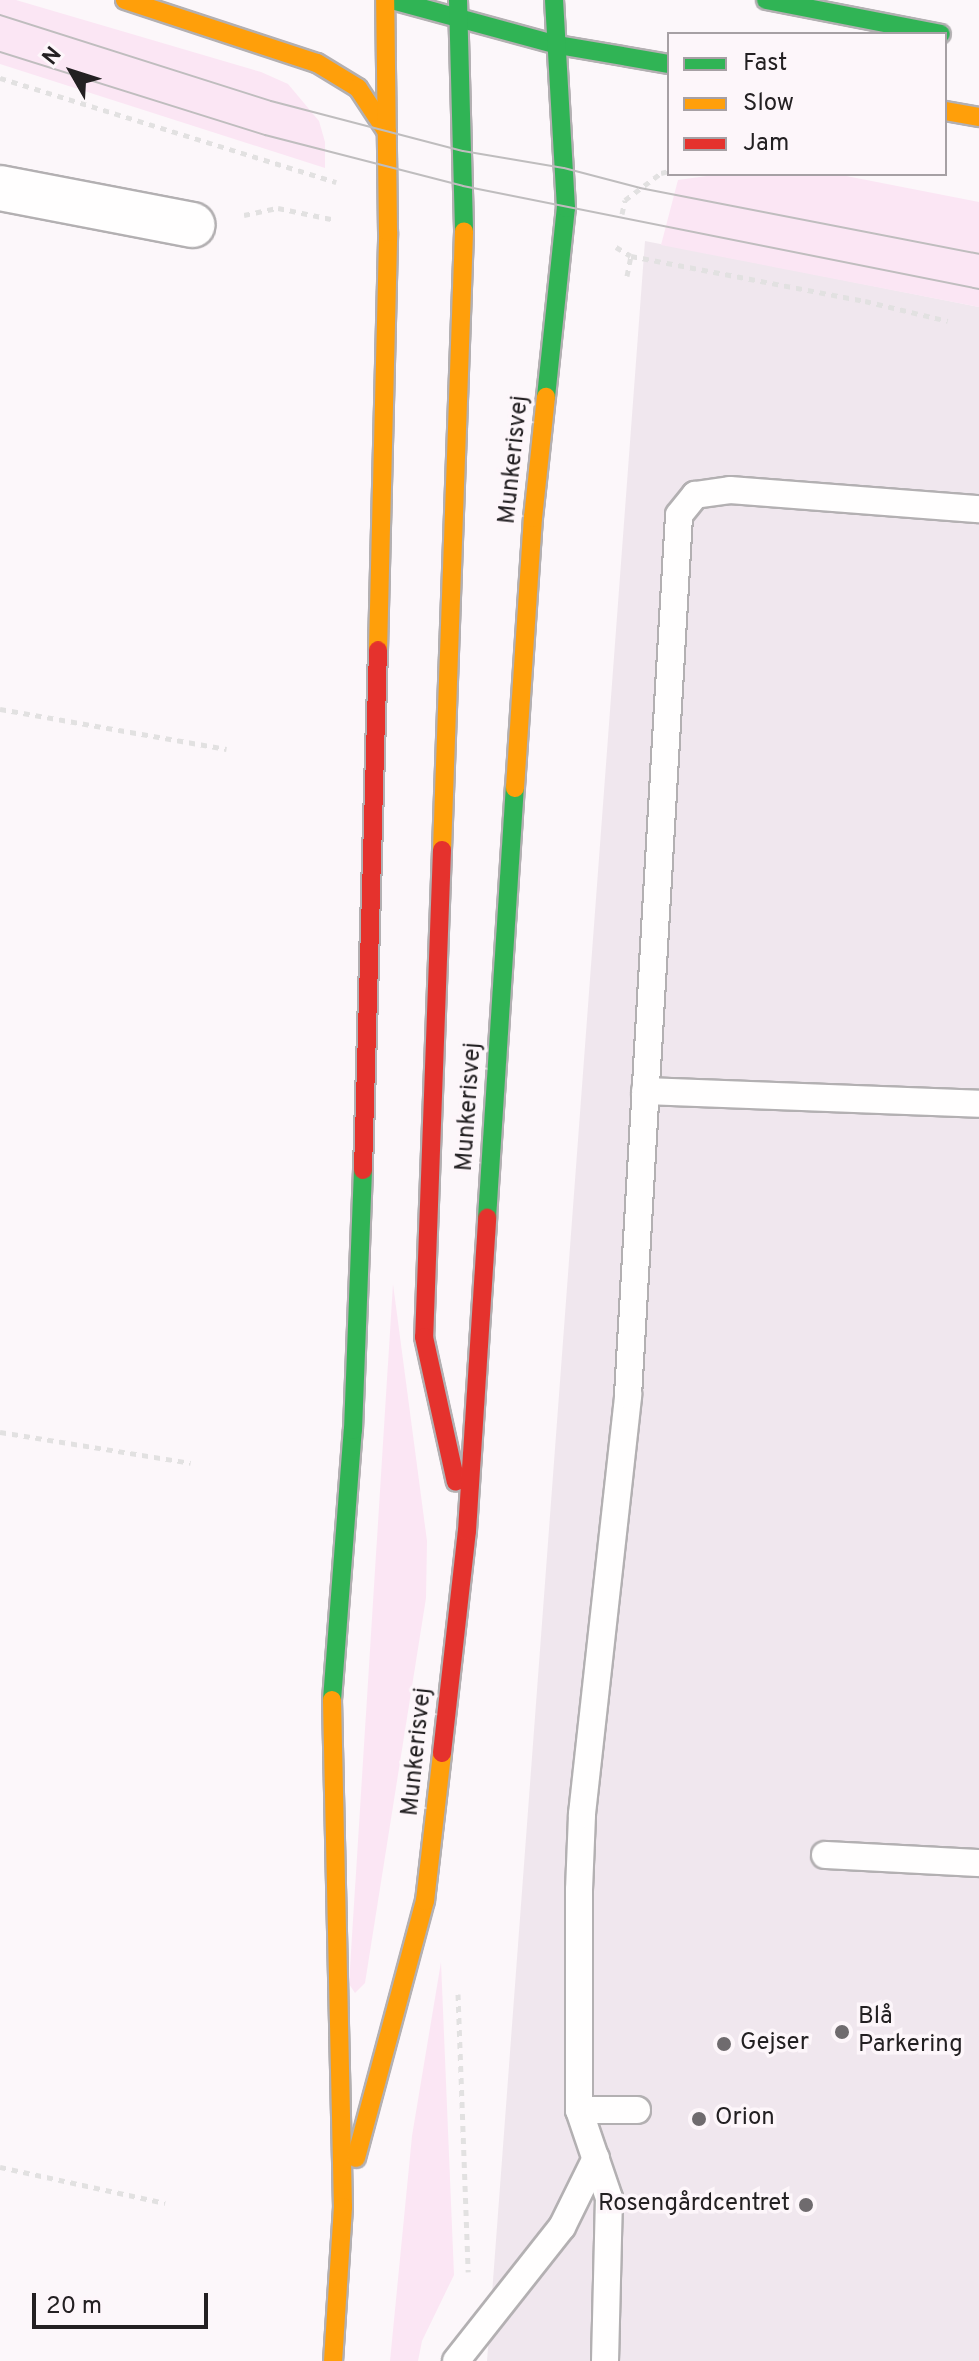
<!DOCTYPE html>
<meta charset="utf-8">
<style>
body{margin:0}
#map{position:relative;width:979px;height:2361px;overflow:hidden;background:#fcf7fa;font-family:Overpass,sans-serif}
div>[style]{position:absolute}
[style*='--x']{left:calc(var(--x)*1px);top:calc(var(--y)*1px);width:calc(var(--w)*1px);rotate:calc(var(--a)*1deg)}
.built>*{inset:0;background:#f0e7ee}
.green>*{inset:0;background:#fbe6f4}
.path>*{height:5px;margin-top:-2.5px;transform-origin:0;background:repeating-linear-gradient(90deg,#e2e1e1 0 6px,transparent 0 12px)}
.roads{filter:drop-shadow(2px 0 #b3b0b2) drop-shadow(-2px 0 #b3b0b2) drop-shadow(0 2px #b3b0b2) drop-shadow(0 -2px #b3b0b2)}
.lane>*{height:26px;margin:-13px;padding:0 13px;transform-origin:13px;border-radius:13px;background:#fffefe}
.street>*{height:44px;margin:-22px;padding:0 22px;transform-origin:22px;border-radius:22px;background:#fffefe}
.fast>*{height:18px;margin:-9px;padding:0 9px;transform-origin:9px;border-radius:9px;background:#30b455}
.slow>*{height:18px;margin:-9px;padding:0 9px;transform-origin:9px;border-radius:9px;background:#ff9f0a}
.jam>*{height:18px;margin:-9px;padding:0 9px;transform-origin:9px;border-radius:9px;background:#e5322d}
.tram>*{height:2px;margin:-1px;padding:0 1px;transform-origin:1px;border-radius:1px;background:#bfbdbe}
.dots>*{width:22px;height:22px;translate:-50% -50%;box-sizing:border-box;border:4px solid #fdf6fa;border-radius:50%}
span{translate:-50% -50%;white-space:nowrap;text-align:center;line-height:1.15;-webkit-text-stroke:7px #fdf6fa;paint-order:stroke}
.street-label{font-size:24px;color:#232022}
.poi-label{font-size:24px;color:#232022}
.left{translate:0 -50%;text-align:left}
.right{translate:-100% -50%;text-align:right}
.legend{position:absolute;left:667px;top:32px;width:280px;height:144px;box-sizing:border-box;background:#fdf6fa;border:2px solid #a6a0a4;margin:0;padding:10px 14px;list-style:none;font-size:24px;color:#232022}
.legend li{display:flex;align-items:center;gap:16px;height:40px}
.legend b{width:40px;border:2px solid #a6a0a4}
.north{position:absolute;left:32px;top:32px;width:80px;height:80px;-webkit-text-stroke:6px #fdf6fa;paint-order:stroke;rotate:309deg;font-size:22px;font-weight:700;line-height:32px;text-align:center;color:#232022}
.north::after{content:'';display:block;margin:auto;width:28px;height:36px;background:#232022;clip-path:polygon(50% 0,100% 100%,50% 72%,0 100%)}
.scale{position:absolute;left:32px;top:2293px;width:176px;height:36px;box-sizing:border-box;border:4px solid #232022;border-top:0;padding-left:10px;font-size:24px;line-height:28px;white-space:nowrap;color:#232022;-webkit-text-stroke:6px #fdf6fa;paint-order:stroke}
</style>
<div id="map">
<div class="built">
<div style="clip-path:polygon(645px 241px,979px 307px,979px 2361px,487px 2361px)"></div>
</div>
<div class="green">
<div style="clip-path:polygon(0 0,16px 0,261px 72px,288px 84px,319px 121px,325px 142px,325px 168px,0 64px)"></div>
<div style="clip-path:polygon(721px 174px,841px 175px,979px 202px,979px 307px,661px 245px,678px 180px)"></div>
<div style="clip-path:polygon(393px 1284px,427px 1541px,426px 1598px,365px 1983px,355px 1993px,349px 1984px)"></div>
<div style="clip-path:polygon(441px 1962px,454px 2275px,422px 2341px,418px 2361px,390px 2361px,412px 2136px)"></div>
</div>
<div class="path">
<div style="--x:0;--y:78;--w:352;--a:17.2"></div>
<div style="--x:622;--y:214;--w:14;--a:-78"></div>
<div style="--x:625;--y:200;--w:45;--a:-36.9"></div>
<div style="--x:661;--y:173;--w:8;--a:-14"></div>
<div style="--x:244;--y:215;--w:35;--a:-12"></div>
<div style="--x:278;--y:208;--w:59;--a:11.7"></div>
<div style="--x:616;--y:247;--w:17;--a:31"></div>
<div style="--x:627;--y:276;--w:20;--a:-79"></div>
<div style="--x:631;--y:256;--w:238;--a:10.9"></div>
<div style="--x:865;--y:301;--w:85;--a:13.5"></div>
<div style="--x:0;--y:709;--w:230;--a:10"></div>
<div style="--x:0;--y:1432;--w:193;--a:9.2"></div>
<div style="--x:458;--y:1994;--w:278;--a:87.9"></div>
<div style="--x:0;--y:2167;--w:169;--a:12.3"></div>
</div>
<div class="roads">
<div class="lane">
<div style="--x:645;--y:1091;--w:334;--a:2.2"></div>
<div style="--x:825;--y:1855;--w:154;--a:3"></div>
<div style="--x:579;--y:2110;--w:58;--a:0"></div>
<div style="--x:456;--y:2361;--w:171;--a:-51.7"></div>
<div style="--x:562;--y:2227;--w:77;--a:-63.8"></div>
<div style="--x:605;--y:2361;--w:163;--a:-88.6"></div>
<div style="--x:609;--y:2198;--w:93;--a:-108.8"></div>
<div style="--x:579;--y:2110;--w:220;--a:-90"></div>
<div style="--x:579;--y:1890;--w:76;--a:-87.7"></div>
<div style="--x:582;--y:1814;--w:422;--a:-83.7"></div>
<div style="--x:628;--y:1395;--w:881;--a:-86.68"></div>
<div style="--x:679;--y:515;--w:26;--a:-51"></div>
<div style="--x:695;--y:495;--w:35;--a:-8"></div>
<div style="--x:730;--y:490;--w:250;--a:4.4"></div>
</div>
<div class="street">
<div style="--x:0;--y:188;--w:196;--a:10.9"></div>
</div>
<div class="fast">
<div style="--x:392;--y:0;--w:172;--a:15.2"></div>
<div style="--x:558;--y:45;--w:113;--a:9.7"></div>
<div style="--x:458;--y:0;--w:231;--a:88.5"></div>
<div style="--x:766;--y:0;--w:178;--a:11"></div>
<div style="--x:546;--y:397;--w:190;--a:-84"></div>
<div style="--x:566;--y:208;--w:208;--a:-93.3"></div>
<div style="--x:487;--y:1218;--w:431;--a:-86.3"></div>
<div style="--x:332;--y:1700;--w:271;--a:-85.6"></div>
<div style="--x:353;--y:1430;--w:260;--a:-87.8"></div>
</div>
<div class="slow">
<div style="--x:125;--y:0;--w:202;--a:18.2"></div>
<div style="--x:317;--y:63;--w:48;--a:31.4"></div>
<div style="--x:358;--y:88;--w:53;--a:56.6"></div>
<div style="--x:945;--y:111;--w:35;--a:10"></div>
<div style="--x:378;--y:650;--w:418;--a:-88.6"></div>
<div style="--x:388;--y:232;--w:232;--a:-90.7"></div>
<div style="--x:515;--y:788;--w:271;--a:-86.2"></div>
<div style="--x:533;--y:518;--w:122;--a:-83.9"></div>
<div style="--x:442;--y:850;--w:619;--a:-87.96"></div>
<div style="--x:332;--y:1700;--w:507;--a:88.76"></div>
<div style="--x:343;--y:2207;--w:154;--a:93.7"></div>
<div style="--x:356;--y:2158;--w:266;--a:-75"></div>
<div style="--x:425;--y:1901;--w:149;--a:-83.4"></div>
</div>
<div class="jam">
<div style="--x:442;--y:850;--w:487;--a:92.1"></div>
<div style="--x:424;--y:1337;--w:148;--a:77.6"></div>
<div style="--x:363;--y:1170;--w:520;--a:-88.35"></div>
<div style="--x:442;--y:1753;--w:223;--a:-83.6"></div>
<div style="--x:467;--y:1531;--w:314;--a:-86.3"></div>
</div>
</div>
<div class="tram">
<div style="--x:0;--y:15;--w:284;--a:17.6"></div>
<div style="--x:271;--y:101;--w:198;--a:14.6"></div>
<div style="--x:463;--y:151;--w:102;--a:9.6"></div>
<div style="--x:564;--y:168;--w:79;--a:14.7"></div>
<div style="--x:640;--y:188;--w:345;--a:11"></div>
<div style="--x:0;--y:52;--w:278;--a:17.4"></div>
<div style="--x:265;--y:135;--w:204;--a:14.4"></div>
<div style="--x:463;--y:186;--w:526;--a:11.29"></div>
</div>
<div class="dots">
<div style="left:842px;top:2032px;background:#6f6b6e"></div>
<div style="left:724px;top:2044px;background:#6f6b6e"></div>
<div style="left:699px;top:2119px;background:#6f6b6e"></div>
<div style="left:806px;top:2205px;background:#6f6b6e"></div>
</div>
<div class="street-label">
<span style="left:515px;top:460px;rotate:-84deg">Munkerisvej</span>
<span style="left:470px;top:1107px;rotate:-86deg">Munkerisvej</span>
<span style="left:418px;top:1752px;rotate:-84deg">Munkerisvej</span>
</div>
<div class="poi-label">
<span class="left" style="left:858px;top:2032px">Blå<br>Parkering</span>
<span class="left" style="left:740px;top:2044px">Gejser</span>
<span class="left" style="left:715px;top:2119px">Orion</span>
<span class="right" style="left:790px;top:2205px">Rosengårdcentret</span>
</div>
<ul class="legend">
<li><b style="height:10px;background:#30b455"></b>Fast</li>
<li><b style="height:10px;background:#ff9f0a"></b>Slow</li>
<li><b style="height:10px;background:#e5322d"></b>Jam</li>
</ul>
<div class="north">N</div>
<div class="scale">20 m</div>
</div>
